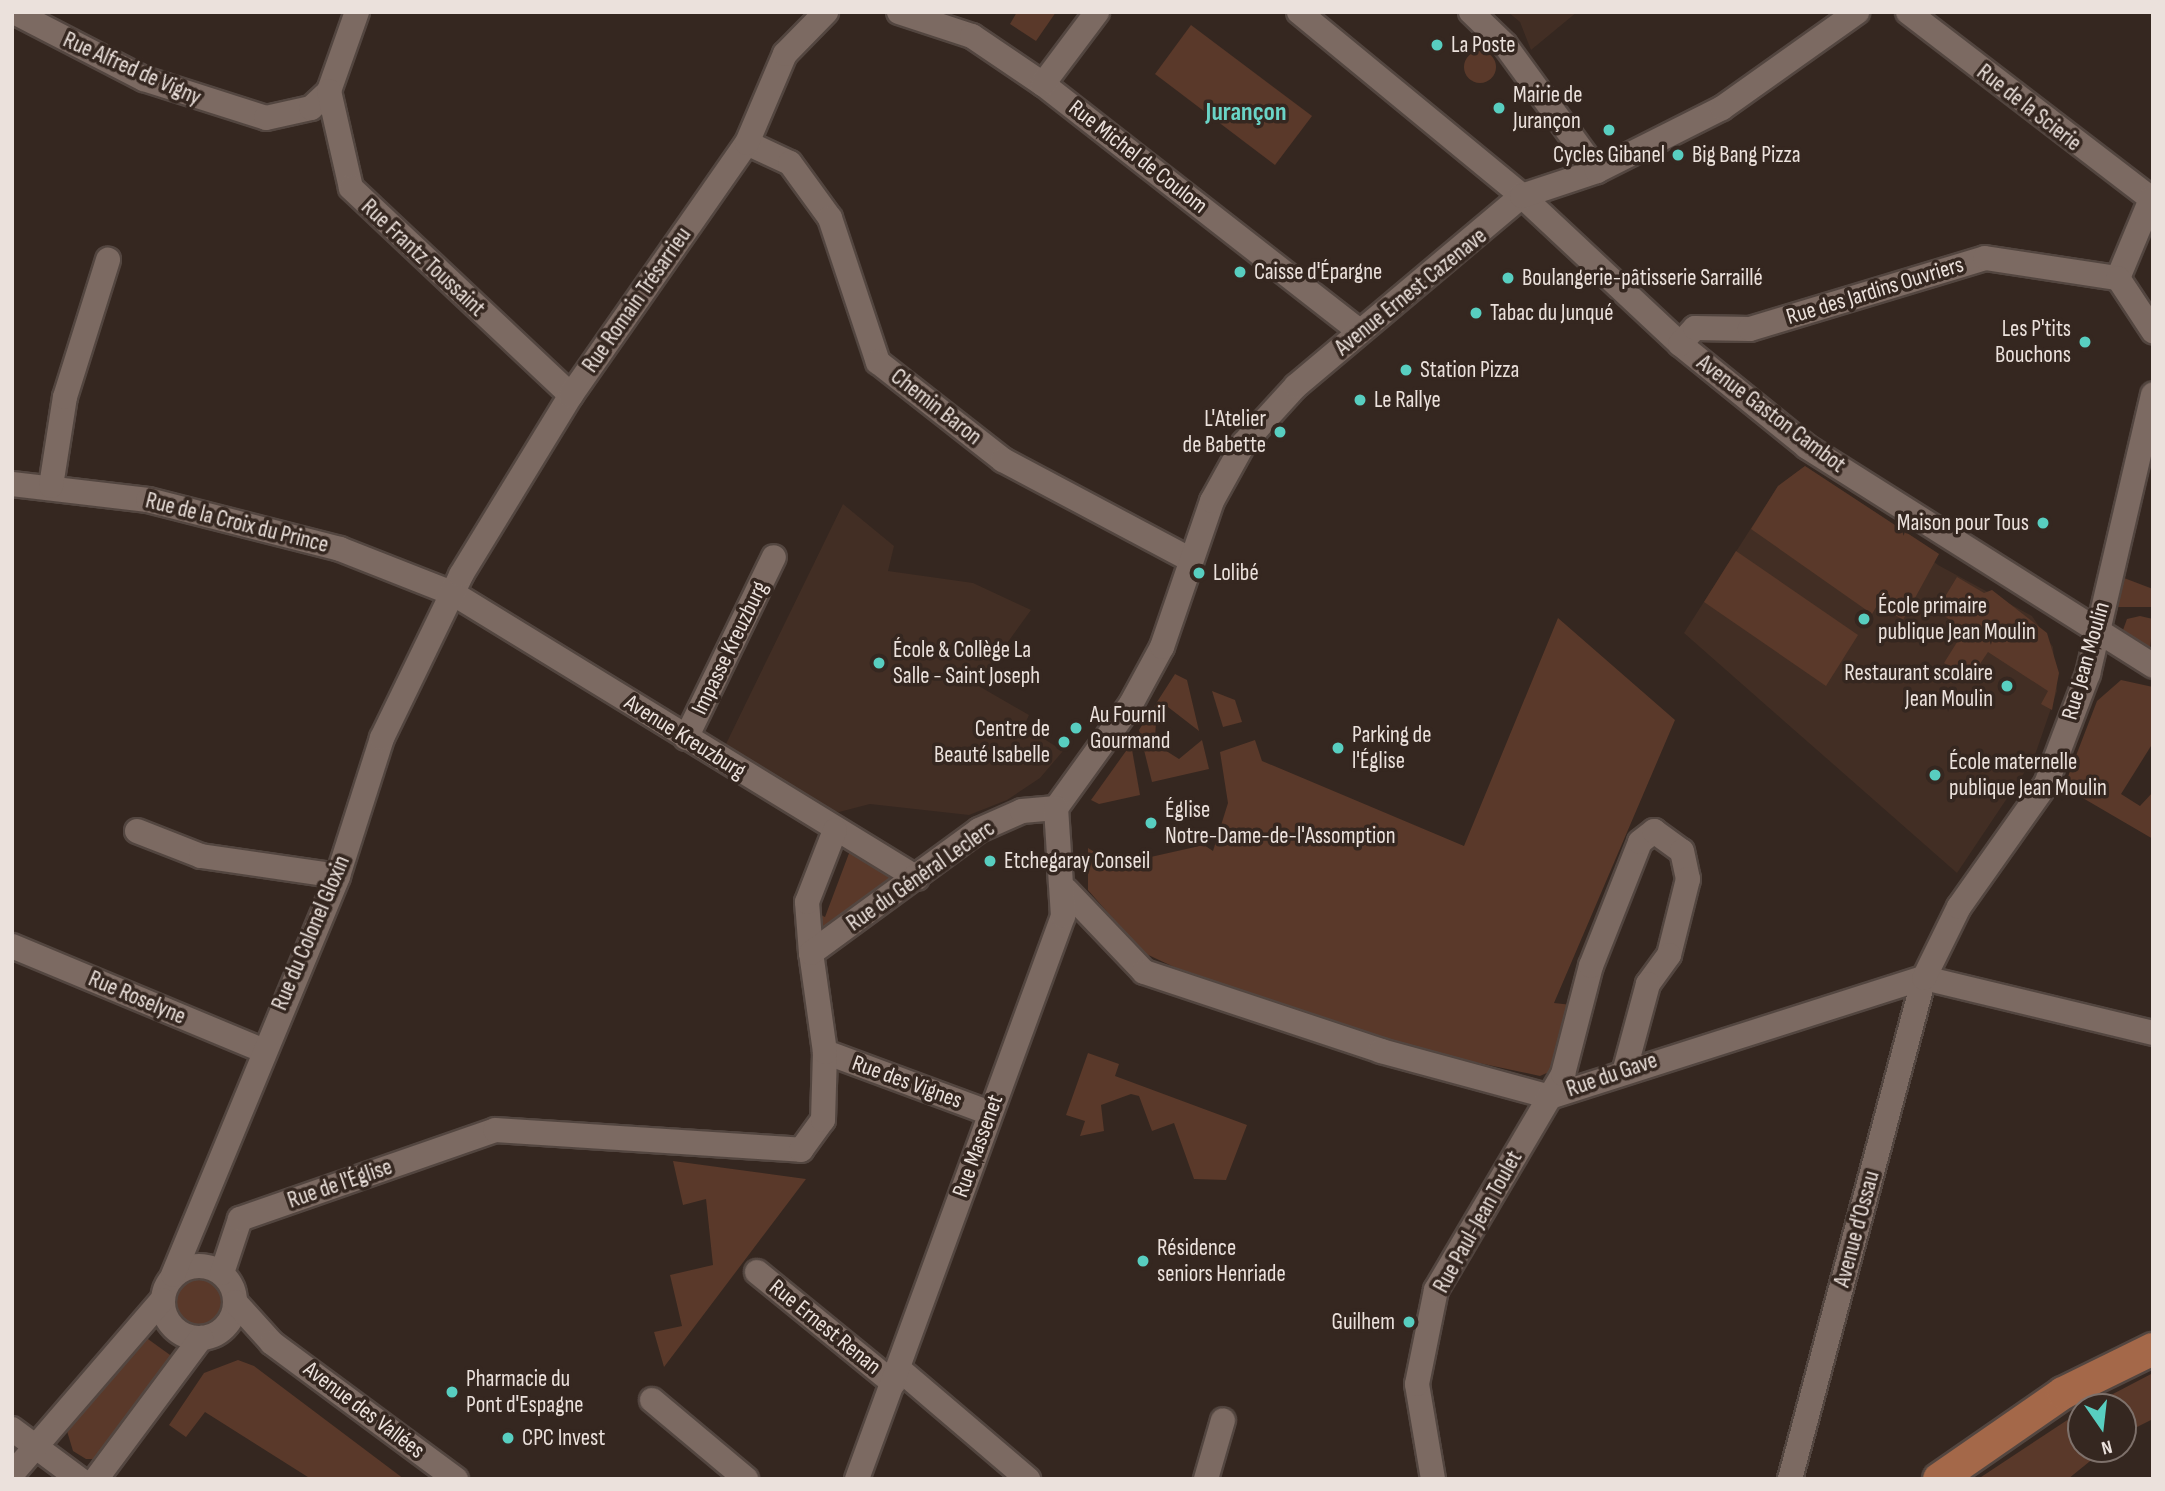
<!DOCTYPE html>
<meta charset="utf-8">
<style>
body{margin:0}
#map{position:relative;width:2165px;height:1491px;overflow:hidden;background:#352720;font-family:"Sofia Sans Condensed",sans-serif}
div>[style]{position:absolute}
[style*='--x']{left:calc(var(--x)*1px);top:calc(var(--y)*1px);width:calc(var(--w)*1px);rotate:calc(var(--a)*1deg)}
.built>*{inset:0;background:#422e24}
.green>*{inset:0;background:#5a392a}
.round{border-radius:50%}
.roads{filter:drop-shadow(2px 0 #534640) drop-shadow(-2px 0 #534640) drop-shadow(0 2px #534640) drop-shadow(0 -2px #534640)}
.minor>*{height:24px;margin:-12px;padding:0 12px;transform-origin:12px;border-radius:12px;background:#7c6a62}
.minor>.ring{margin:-12px;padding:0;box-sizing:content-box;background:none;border:24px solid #7c6a62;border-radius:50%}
.major>*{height:32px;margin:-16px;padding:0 16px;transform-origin:16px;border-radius:16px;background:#a46849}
.dots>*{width:19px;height:19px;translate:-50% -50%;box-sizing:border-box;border:4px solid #352720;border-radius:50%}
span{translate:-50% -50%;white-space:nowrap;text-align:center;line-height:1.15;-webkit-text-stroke:7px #352720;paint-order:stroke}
.poi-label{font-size:23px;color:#ebe1dc}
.left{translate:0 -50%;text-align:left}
.right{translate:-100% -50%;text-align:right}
.street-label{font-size:23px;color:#ebe1dc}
.quarter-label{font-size:26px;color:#6ad4c7;font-weight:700}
.frame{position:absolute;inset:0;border:14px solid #ebe1dc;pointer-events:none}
.north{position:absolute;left:2067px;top:1393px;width:70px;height:70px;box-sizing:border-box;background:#352720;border:2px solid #7e716b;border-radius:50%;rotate:166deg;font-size:19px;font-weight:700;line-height:28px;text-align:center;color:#ebe1dc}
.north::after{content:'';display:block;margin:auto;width:24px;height:32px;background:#58cec0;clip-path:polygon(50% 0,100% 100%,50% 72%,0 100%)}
</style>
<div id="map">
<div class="built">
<div style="clip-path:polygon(1508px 12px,1577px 12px,1531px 50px,1520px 22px)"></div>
<div style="clip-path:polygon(1805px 466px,1939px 554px,1933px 561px,1938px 565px,2032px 616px,2053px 647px,2057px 691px,2034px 758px,1957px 873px,1684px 633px,1778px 486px)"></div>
<div style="clip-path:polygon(843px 504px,894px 546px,888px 571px,973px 583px,1031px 610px,977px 685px,1029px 715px,1024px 726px,1063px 751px,1040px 778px,1007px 800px,969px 815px,870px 804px,839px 812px,819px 809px,724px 748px)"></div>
</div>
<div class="green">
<div style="clip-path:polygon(1017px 12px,1056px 12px,1036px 41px,1010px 24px)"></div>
<div style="clip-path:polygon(1191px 25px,1312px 116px,1275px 165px,1155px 74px)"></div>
<div class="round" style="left:1464px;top:51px;width:32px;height:32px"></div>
<div style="clip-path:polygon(1805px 466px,1939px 554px,1903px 620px,1878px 604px,1872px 614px,1751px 529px,1778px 486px)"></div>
<div style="clip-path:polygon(1736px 551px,1858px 635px,1826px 686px,1704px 602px)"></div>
<div style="clip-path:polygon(1957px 577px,1984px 593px,1992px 590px,2047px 633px,2059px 673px,2052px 710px,2041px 704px,2048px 691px,1988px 652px,1969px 680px,1944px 663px,1964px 631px,1937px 610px)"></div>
<div style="clip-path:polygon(2124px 578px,2153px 589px,2153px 607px,2115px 607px)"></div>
<div style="clip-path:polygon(2140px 616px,2153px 619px,2150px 648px,2123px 630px,2127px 619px)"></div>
<div style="clip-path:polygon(1558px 618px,1675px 720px,1554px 1003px,1572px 1005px,1558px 1068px,1540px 1076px,1385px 1043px,1176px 968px,1142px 952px,1088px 890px,1088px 848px,1115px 865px,1204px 845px,1213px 851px,1228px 803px,1220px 752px,1255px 740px,1262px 761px,1464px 846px)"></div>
<div style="clip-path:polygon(1175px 674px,1187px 680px,1199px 731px,1168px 707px,1156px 721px,1155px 739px,1142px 742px,1139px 730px)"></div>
<div style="clip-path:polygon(2121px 680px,2153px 687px,2151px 746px,2121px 794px,2140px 806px,2153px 792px,2153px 839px,2064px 787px,2097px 701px)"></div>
<div style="clip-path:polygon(1212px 691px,1235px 700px,1242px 722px,1223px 727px)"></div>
<div style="clip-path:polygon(1202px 740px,1209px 769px,1152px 782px,1144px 750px,1160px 747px,1179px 759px)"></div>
<div style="clip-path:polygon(1131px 744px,1140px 795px,1099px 804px,1091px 800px)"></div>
<div style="clip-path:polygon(851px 848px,897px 877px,820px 932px,816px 913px,825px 917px)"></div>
<div style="clip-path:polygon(1088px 1053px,1119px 1064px,1115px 1076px,1247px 1125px,1226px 1180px,1194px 1179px,1174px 1123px,1152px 1131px,1139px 1096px,1131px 1094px,1101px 1105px,1104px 1131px,1080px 1136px,1085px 1121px,1066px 1115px)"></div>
<div style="clip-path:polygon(673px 1161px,806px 1179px,664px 1367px,654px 1332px,682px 1326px,670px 1275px,713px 1265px,706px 1199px,683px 1205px)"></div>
<div class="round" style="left:172px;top:1277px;width:50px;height:50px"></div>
<div style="clip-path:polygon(141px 1334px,177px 1360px,96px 1459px,86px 1459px,73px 1451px,67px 1431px)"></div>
<div style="clip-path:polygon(238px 1360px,254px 1366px,404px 1479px,311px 1479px,205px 1412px,186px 1437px,169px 1425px,204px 1373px)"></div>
<div style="clip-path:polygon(2153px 1373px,2153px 1419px,2123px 1434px,2123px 1407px,2088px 1407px)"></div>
<div style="clip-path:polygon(2081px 1411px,2081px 1449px,2105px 1449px,2068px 1479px,1978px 1479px)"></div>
</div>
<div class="roads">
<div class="minor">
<div style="--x:14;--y:12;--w:146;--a:27.3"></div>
<div style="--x:144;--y:79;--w:128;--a:17.7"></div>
<div style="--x:266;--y:118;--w:46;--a:-12.5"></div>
<div style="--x:311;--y:108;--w:25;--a:-43"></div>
<div style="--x:329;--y:91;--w:84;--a:-70.5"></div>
<div style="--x:899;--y:12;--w:77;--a:18.2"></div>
<div style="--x:972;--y:36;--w:86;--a:34.1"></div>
<div style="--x:1043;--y:84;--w:401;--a:38"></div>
<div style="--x:1299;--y:12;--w:289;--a:39.5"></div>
<div style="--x:1522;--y:196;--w:216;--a:43.1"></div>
<div style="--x:1680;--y:344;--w:164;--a:39"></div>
<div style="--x:1807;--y:447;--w:409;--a:32.3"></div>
<div style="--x:1471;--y:12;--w:47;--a:44.1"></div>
<div style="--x:1505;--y:45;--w:156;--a:53.9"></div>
<div style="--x:1908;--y:12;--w:309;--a:37.5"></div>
<div style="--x:1043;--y:84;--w:90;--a:-53.1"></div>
<div style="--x:329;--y:91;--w:99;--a:77.2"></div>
<div style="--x:351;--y:188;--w:302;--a:43.3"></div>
<div style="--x:747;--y:143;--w:47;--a:24.9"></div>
<div style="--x:790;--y:163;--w:68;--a:54"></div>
<div style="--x:830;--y:218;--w:152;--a:71.6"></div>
<div style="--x:878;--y:362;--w:159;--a:38.1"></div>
<div style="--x:1003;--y:460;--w:213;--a:28"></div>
<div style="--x:2118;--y:278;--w:86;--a:-67.3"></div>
<div style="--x:1680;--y:344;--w:22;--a:-47"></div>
<div style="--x:1695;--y:328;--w:55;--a:1"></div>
<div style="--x:1750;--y:329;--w:245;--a:-16.8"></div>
<div style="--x:1985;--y:258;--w:134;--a:8.6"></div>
<div style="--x:2118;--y:278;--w:64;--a:56.6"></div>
<div style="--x:12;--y:484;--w:137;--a:6.7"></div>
<div style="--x:148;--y:500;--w:198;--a:14.3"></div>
<div style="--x:340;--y:549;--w:123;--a:21.5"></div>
<div style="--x:454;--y:594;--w:543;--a:31.52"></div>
<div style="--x:51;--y:486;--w:90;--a:-81.1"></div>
<div style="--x:65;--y:397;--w:144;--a:-72.6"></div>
<div style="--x:686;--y:738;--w:201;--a:-64.1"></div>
<div style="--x:1056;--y:808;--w:128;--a:-54.2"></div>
<div style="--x:1131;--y:704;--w:65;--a:-61.5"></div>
<div style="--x:1162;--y:647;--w:154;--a:-71.1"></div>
<div style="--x:1212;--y:501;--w:66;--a:-61.1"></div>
<div style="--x:1244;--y:443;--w:77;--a:-47.6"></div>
<div style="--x:1296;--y:386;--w:295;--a:-40.1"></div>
<div style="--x:1522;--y:196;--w:79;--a:-18.4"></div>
<div style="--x:1597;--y:171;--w:140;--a:-26.7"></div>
<div style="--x:1722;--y:108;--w:166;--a:-35.4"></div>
<div style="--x:137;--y:831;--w:69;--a:21.3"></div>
<div style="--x:201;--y:856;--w:138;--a:8.3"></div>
<div style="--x:1066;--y:890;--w:113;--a:46.4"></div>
<div style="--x:1144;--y:972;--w:250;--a:18.4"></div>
<div style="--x:1381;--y:1051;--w:175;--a:15.2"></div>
<div style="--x:1550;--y:1097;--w:392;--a:-17.7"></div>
<div style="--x:1924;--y:978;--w:236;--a:13.5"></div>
<div style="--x:12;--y:946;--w:271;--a:22.6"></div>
<div style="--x:811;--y:953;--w:51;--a:-94.5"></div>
<div style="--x:807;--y:902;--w:77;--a:-68.7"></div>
<div style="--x:825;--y:1052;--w:176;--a:20.3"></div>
<div class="ring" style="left:163px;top:1266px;width:48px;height:48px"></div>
<div style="--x:757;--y:1272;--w:176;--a:39.2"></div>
<div style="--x:222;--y:1273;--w:57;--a:-71.6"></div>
<div style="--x:240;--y:1219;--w:270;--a:-19.2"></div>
<div style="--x:495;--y:1130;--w:307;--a:3.7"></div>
<div style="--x:801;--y:1150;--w:37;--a:-54"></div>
<div style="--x:823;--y:1120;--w:68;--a:-88.3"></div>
<div style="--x:825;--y:1052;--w:100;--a:-98"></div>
<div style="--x:811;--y:953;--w:208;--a:-36.2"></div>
<div style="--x:979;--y:830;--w:47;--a:-23.8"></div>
<div style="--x:1022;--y:811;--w:34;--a:-5"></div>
<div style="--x:173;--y:1275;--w:432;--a:-67.5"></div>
<div style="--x:338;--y:876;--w:145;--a:-72.3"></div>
<div style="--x:382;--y:738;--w:181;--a:-64.1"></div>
<div style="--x:461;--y:575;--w:211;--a:-58.6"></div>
<div style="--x:571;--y:395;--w:307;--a:-55.1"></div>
<div style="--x:747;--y:143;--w:97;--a:-66.9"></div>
<div style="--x:785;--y:54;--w:59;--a:-45.7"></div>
<div style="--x:235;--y:1302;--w:55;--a:47.9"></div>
<div style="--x:272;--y:1343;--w:229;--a:36.5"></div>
<div style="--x:899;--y:1369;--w:170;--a:40.5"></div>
<div style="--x:652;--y:1400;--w:123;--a:40"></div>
<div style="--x:12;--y:1429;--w:84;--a:36.7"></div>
<div style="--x:12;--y:1474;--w:230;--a:-49.2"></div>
<div style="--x:96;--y:1479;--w:176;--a:-53.3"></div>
<div style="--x:857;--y:1479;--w:600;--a:-69.9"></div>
<div style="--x:1063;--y:916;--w:108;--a:-93.7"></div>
<div style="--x:1206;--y:1479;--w:61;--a:-73.9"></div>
<div style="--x:1433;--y:1479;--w:96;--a:-99.6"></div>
<div style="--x:1417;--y:1384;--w:96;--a:-78.6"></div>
<div style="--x:1436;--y:1290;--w:251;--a:-59.5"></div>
<div style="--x:1563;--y:1074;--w:112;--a:-75.5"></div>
<div style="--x:1591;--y:966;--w:133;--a:-68.4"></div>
<div style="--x:1640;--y:842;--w:18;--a:-38"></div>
<div style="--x:1654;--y:831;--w:34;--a:36"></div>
<div style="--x:1682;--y:851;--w:29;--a:78"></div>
<div style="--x:1688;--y:879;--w:78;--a:104"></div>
<div style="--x:1669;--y:955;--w:36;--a:126"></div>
<div style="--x:1648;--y:984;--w:88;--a:105.1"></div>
<div style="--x:1790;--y:1479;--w:519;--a:-75.03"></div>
<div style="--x:1924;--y:978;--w:79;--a:-63.8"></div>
<div style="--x:1959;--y:907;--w:151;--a:-54.7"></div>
<div style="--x:2046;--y:784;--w:118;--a:-69.1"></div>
<div style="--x:2088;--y:674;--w:287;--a:-76.9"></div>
</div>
<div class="major">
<div style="--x:1939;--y:1479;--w:151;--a:-34.7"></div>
<div style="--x:2063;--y:1393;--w:100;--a:-26.1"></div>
</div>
</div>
<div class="dots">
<div style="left:1437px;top:45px;background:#58cec0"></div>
<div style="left:1499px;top:108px;background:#58cec0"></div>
<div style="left:1609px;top:130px;background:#58cec0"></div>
<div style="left:1678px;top:155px;background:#58cec0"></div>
<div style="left:1240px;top:272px;background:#58cec0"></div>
<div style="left:1508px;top:278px;background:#58cec0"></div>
<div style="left:1476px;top:313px;background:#58cec0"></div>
<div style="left:2085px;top:342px;background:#58cec0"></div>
<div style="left:1406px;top:370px;background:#58cec0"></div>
<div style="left:1360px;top:400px;background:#58cec0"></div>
<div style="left:1280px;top:432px;background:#58cec0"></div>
<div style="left:2043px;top:523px;background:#58cec0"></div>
<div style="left:1199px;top:573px;background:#58cec0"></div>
<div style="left:1864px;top:619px;background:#58cec0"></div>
<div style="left:879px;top:663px;background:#58cec0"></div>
<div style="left:2007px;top:686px;background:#58cec0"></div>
<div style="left:1076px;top:728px;background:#58cec0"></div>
<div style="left:1064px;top:742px;background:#58cec0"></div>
<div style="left:1338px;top:748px;background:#58cec0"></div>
<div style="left:1935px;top:775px;background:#58cec0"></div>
<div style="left:1151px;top:823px;background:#58cec0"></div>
<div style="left:990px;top:861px;background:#58cec0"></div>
<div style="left:1143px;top:1261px;background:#58cec0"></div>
<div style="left:1409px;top:1322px;background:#58cec0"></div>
<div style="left:452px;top:1392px;background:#58cec0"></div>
<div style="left:508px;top:1438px;background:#58cec0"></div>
</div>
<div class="poi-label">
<span class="left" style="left:1451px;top:45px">La Poste</span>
<span class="left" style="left:1513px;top:108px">Mairie de<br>Jurançon</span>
<span style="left:1609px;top:155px">Cycles Gibanel</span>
<span class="left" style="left:1692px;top:155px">Big Bang Pizza</span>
<span class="left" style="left:1254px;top:272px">Caisse d'Épargne</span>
<span class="left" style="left:1522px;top:278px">Boulangerie-pâtisserie Sarraillé</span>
<span class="left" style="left:1490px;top:313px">Tabac du Junqué</span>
<span class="right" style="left:2071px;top:342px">Les P'tits<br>Bouchons</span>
<span class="left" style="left:1420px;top:370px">Station Pizza</span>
<span class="left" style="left:1374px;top:400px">Le Rallye</span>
<span class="right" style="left:1266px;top:432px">L'Atelier<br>de Babette</span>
<span class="right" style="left:2029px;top:523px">Maison pour Tous</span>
<span class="left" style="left:1213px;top:573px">Lolibé</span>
<span class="left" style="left:1878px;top:619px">École primaire<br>publique Jean Moulin</span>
<span class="left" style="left:893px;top:663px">École &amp; Collège La<br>Salle - Saint Joseph</span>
<span class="right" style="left:1993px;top:686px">Restaurant scolaire<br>Jean Moulin</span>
<span class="left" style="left:1090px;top:728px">Au Fournil<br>Gourmand</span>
<span class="right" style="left:1050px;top:742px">Centre de<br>Beauté Isabelle</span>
<span class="left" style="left:1352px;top:748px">Parking de<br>l'Église</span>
<span class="left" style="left:1949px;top:775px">École maternelle<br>publique Jean Moulin</span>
<span class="left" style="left:1165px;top:823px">Église<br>Notre-Dame-de-l'Assomption</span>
<span class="left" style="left:1004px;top:861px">Etchegaray Conseil</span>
<span class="left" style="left:1157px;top:1261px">Résidence<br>seniors Henriade</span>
<span class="right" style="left:1395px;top:1322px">Guilhem</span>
<span class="left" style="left:466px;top:1392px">Pharmacie du<br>Pont d'Espagne</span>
<span class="left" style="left:522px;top:1438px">CPC Invest</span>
</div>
<div class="street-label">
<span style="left:132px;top:69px;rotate:24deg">Rue Alfred de Vigny</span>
<span style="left:2029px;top:108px;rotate:38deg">Rue de la Scierie</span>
<span style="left:1138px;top:157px;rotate:38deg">Rue Michel de Coulom</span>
<span style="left:423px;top:258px;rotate:43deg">Rue Frantz Toussaint</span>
<span style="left:1875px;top:291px;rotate:-17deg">Rue des Jardins Ouvriers</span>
<span style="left:1411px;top:292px;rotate:-39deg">Avenue Ernest Cazenave</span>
<span style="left:637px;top:300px;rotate:-55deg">Rue Romain Trésarrieu</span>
<span style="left:936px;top:407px;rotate:38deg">Chemin Baron</span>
<span style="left:1771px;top:414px;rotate:37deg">Avenue Gaston Cambot</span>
<span style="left:237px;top:523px;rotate:14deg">Rue de la Croix du Prince</span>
<span style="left:730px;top:648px;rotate:-64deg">Impasse Kreuzburg</span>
<span style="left:2086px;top:661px;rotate:-74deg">Rue Jean Moulin</span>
<span style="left:685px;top:737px;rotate:32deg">Avenue Kreuzburg</span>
<span style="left:921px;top:876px;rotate:-35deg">Rue du Général Leclerc</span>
<span style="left:311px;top:933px;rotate:-67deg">Rue du Colonel Gloxin</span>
<span style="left:137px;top:998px;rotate:23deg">Rue Roselyne</span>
<span style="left:1612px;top:1075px;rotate:-19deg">Rue du Gave</span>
<span style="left:907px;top:1082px;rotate:20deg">Rue des Vignes</span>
<span style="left:978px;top:1146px;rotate:-70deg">Rue Massenet</span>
<span style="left:340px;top:1184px;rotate:-19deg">Rue de l'Église</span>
<span style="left:1478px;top:1222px;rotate:-61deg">Rue Paul-Jean Toulet</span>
<span style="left:1857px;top:1229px;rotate:-75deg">Avenue d'Ossau</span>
<span style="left:825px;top:1327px;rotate:39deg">Rue Ernest Renan</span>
<span style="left:364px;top:1410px;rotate:37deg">Avenue des Vallées</span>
</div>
<div class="quarter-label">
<span style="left:1246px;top:113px">Jurançon</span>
</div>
<div class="frame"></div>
<div class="north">N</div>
</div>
